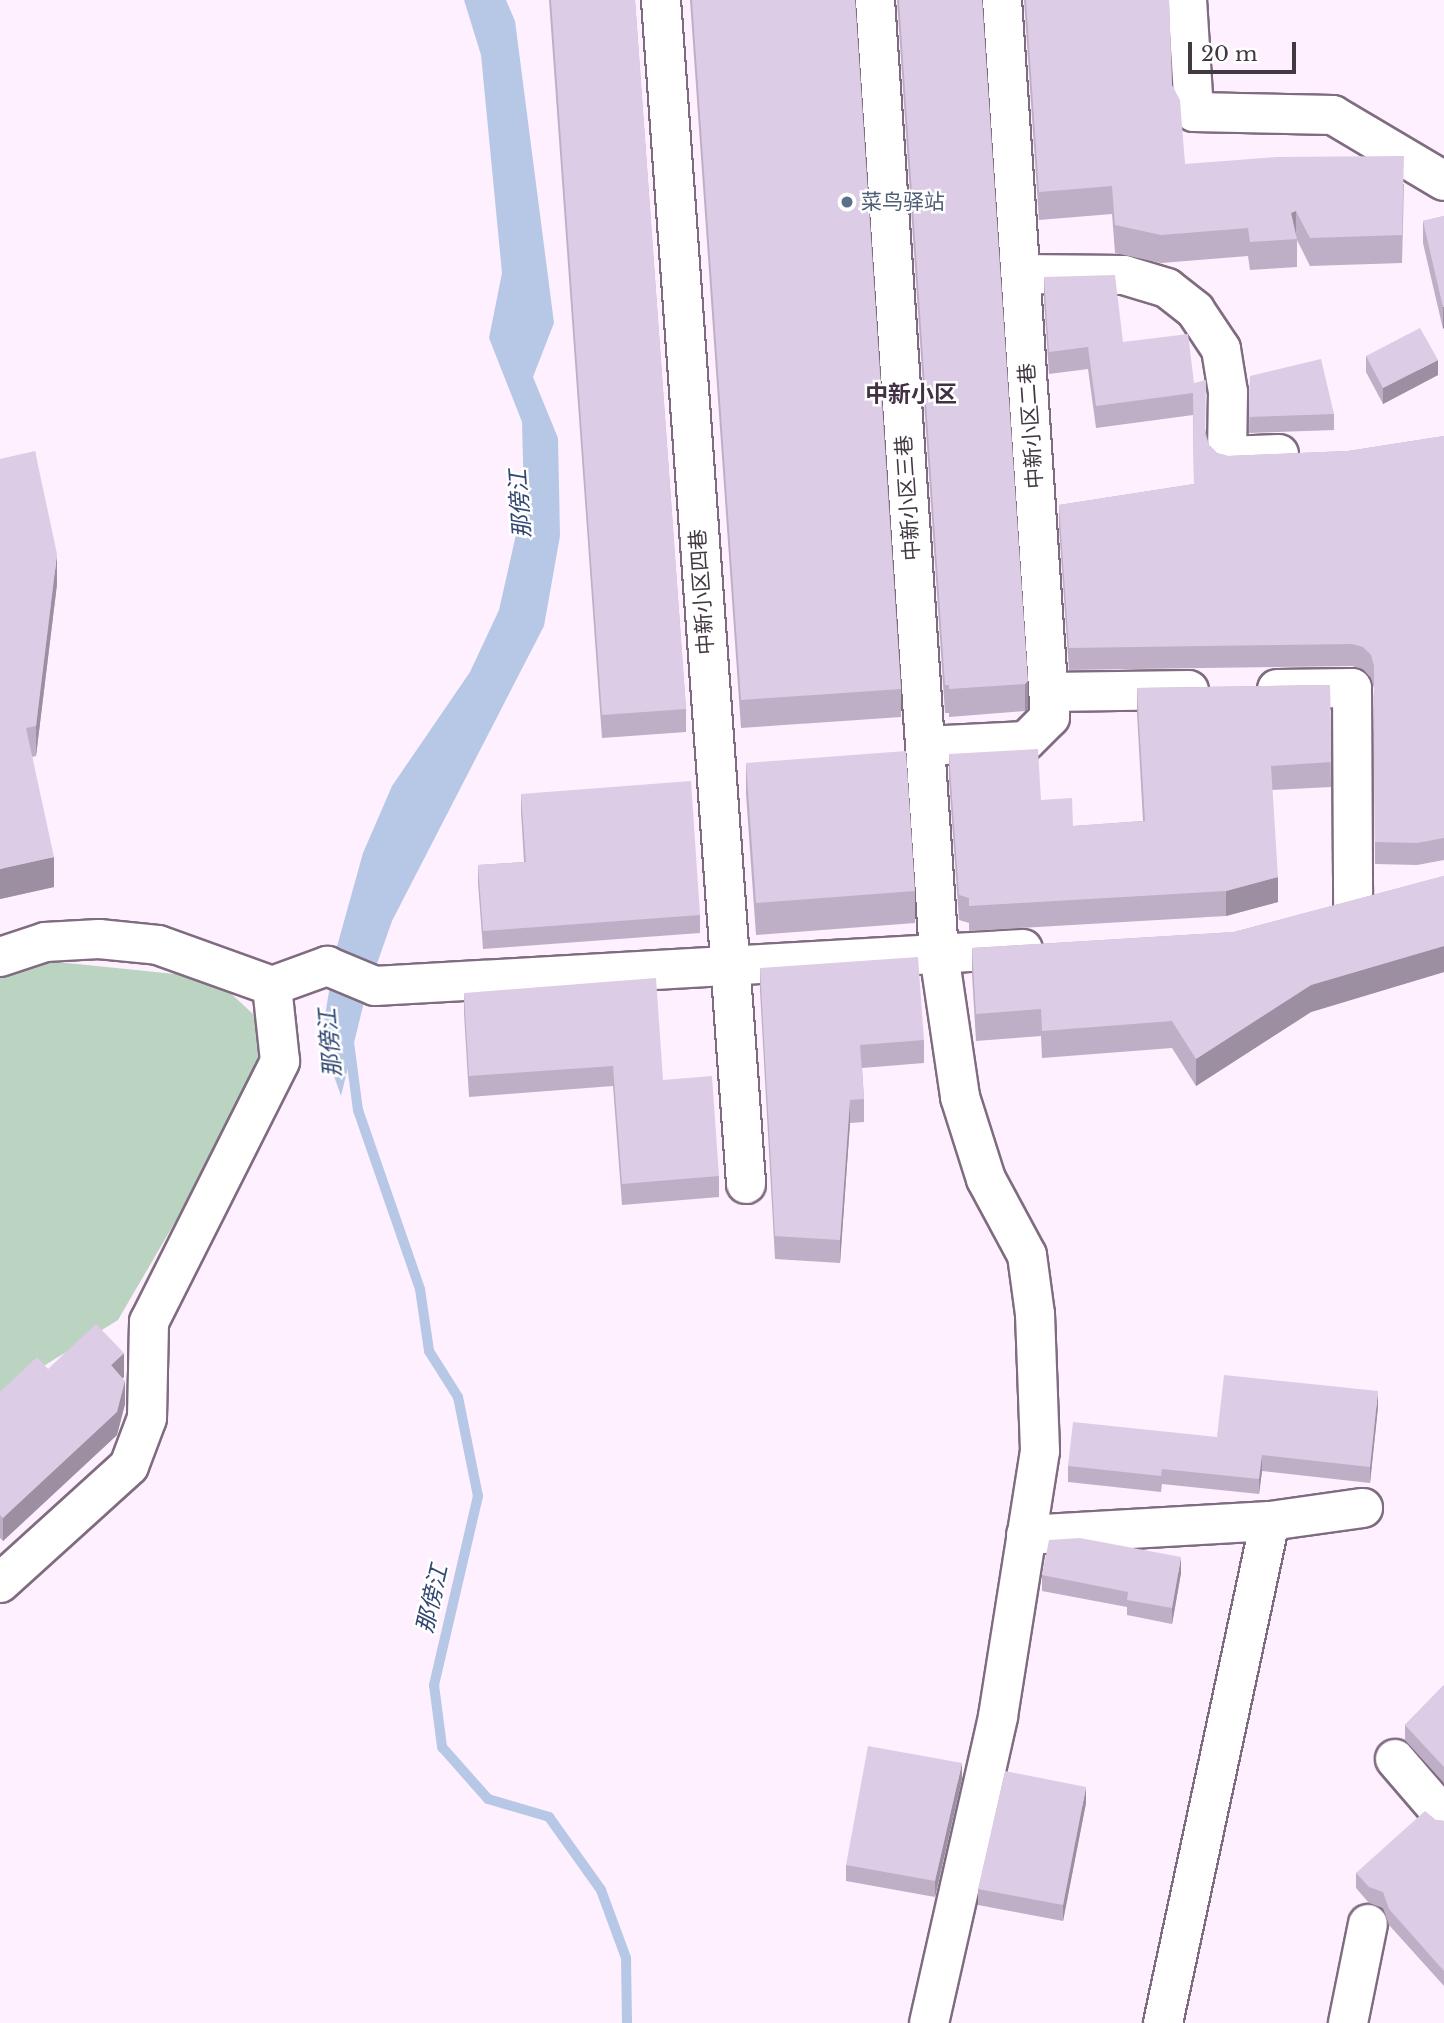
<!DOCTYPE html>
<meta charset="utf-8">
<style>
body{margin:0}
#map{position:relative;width:1444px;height:2023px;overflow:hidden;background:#fef0fe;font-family:"Libre Baskerville","Noto Sans SC",serif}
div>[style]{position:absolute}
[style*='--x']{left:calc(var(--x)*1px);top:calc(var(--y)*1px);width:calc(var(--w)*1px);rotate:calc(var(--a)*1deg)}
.green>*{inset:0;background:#bbd4c1}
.water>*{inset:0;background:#b7c8e6}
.stream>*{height:10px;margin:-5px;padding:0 5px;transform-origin:5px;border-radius:5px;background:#b7c8e6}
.roads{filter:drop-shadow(2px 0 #806c80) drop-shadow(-2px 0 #806c80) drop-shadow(0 2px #806c80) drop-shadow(0 -2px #806c80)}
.minor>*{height:38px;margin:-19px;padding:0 19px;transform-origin:19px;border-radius:19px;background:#fff}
.wall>*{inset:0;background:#beafc6}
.shaded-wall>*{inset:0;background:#9b8fa1}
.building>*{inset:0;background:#ddcce6}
.dots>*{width:19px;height:19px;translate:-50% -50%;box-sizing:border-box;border:4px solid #fff;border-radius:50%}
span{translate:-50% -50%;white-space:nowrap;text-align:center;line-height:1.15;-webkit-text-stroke:5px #fff;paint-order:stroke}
.service-label{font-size:21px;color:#4e5e75}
.left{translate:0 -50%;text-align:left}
.street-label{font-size:21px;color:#413841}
.neighbourhood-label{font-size:23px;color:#423143;font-weight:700}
.water-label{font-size:23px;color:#324872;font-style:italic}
.scale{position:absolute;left:1188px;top:42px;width:108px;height:32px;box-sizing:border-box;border:4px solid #413841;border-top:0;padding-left:9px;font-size:21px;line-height:24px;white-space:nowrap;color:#413841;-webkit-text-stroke:5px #fff;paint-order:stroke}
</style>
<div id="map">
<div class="green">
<div style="clip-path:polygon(28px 959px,214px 978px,281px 1040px,118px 1320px,0 1393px,0 970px)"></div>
</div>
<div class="water">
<div style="clip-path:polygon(464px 0,506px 0,515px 21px,554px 323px,533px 377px,558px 438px,560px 536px,544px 626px,392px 921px,365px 998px,341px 1096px,321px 1039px,336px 950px,363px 853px,392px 786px,470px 672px,499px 610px,524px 499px,522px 422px,489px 338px,502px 273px,481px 55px)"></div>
</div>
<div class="stream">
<div style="--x:349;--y:1042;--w:69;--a:82.5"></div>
<div style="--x:358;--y:1110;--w:189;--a:70.9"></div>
<div style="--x:420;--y:1289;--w:63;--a:81.7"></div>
<div style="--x:429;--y:1351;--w:54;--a:57.8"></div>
<div style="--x:458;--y:1397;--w:101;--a:78.6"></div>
<div style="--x:478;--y:1496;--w:194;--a:103.1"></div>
<div style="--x:434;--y:1685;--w:63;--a:82.6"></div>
<div style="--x:442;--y:1747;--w:69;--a:48.5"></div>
<div style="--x:488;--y:1799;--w:64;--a:16.4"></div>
<div style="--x:549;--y:1817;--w:90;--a:54.5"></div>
<div style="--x:601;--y:1890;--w:72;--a:69.8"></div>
<div style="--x:626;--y:1958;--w:65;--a:89.1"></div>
</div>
<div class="roads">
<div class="minor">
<div style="--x:661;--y:0;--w:1187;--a:85.89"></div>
<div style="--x:875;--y:0;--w:956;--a:86.16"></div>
<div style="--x:939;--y:954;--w:145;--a:81.6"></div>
<div style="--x:960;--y:1097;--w:86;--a:72.4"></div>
<div style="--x:986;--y:1179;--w:86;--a:61.7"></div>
<div style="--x:1027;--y:1255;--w:60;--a:82.3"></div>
<div style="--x:1035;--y:1314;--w:137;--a:87.9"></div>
<div style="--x:1040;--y:1451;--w:269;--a:99"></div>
<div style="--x:998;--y:1717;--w:314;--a:102.7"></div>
<div style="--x:1187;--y:0;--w:112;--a:86.4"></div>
<div style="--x:1194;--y:112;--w:139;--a:1.2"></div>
<div style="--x:1333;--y:115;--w:129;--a:30.7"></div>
<div style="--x:1021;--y:274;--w:103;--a:0.6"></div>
<div style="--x:1124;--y:275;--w:45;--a:16.8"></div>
<div style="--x:1167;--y:288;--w:36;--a:38"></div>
<div style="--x:1195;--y:310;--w:47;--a:56.3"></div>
<div style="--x:1221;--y:349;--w:44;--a:80.8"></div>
<div style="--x:1228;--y:392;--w:64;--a:90.9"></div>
<div style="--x:1227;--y:456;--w:52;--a:-2.2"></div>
<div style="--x:1277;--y:689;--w:75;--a:-0.8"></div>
<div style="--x:1352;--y:688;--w:217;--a:89.7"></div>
<div style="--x:1049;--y:692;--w:140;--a:-0.8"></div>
<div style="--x:925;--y:746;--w:101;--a:-2.8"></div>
<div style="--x:1026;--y:741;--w:34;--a:-45"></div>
<div style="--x:1050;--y:717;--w:719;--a:-93.83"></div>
<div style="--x:0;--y:957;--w:47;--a:-18.4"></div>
<div style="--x:45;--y:942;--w:54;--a:-3.2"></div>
<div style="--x:99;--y:939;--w:59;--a:5.8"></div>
<div style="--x:158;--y:945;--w:121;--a:19.8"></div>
<div style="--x:272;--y:986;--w:59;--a:-20"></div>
<div style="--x:327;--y:966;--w:52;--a:22.6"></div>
<div style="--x:375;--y:986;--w:649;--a:-3.27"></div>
<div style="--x:1026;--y:1535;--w:244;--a:-3.3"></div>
<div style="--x:1270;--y:1521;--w:94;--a:-8"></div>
<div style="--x:0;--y:1583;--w:174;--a:-42.2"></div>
<div style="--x:129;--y:1466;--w:51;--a:-69.4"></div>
<div style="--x:147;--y:1418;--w:96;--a:-88.8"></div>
<div style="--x:149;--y:1322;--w:292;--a:-63.3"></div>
<div style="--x:280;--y:1061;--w:75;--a:-96.1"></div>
<div style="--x:1395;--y:1759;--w:75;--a:49.3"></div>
<div style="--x:1163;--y:2023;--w:513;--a:-77.97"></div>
<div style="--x:1348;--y:2023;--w:101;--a:-78.6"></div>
</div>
</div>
<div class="wall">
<div style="clip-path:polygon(549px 0,635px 0,686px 709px,686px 732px,602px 738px)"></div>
<div style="clip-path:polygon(690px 0,855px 0,901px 689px,901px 717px,741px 728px)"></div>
<div style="clip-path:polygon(897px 0,982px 0,1028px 709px,1025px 711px,949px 717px,949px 713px,945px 713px)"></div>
<div style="clip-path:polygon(1024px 0,1169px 0,1172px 85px,1185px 164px,1404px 184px,1402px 263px,1310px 266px,1297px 240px,1297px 267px,1250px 270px,1248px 256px,1161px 263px,1115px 253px,1112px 214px,1039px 220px)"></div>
<div style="clip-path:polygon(1444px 216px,1443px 329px,1423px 243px,1423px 221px)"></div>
<div style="clip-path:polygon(1044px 277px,1123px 342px,1194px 383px,1209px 445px,1217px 453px,1228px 456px,1348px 451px,1444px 436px,1444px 860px,1417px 865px,1375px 864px,1374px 688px,1371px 678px,1363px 669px,1352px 666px,1069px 670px,1059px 527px,1059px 505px,1194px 484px,1193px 415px,1096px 428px,1088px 369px,1049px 374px,1044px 300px)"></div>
<div style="clip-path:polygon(1366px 356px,1438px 375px,1383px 404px,1366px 372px)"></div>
<div style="clip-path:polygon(1250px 376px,1334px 414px,1334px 430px,1249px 433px)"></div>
<div style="clip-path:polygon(35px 451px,57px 584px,36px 756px,32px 757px,54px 887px,0 899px)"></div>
<div style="clip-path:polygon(1330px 685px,1331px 787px,1272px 790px,1278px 902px,1226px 916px,969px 931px,969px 923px,959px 920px,949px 779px,949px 754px,1041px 800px,1073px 826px,1143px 821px,1137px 713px,1137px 688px)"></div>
<div style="clip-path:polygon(746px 763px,915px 891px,915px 923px,756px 935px,746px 794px)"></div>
<div style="clip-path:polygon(521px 794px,700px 915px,700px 933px,483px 949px,478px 883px,478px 865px,524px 862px,521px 812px)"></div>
<div style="clip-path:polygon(1444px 876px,1444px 972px,1311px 1012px,1196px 1086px,1172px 1048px,1042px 1058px,1041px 1036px,976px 1041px,972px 974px,972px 948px,1234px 932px)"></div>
<div style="clip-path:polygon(760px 968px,924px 1040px,924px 1063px,862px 1068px,864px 1099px,864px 1122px,850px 1123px,840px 1263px,775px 1259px,760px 991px)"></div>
<div style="clip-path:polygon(464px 993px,663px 1080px,719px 1176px,719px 1197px,622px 1205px,613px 1086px,469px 1097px,464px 1013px)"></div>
<div style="clip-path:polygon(48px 1369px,124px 1377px,122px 1378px,125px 1404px,117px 1435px,3px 1541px,0 1538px,0 1392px)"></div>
<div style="clip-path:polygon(1378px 1407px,1370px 1483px,1262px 1471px,1259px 1494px,1162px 1484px,1161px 1492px,1068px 1482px,1068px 1466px,1217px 1437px)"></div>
<div style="clip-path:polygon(1181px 1573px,1172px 1624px,1127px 1615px,1127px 1607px,1042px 1591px,1042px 1575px)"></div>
<div style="clip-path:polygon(1444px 1685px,1444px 1783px,1405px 1740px,1405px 1725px)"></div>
<div style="clip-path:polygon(962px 1779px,935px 1897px,846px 1881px,846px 1865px)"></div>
<div style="clip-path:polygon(1086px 1803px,1063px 1921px,978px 1905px,978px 1889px)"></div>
<div style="clip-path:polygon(1436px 1820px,1444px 1821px,1444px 1986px,1389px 1925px,1383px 1908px,1369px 1903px,1356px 1888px,1356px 1873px)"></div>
</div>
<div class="shaded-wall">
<div style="clip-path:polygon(1296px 211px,1296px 239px,1291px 213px)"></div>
<div style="clip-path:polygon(1444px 306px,1444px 328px,1443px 329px,1443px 307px)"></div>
<div style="clip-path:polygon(1438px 360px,1438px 375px,1383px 404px,1383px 388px)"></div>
<div style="clip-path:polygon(57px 554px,57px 584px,36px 756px,36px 726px)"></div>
<div style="clip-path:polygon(1028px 681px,1028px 709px,1025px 711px,1025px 684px)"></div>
<div style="clip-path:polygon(54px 857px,54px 887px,0 899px,0 869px)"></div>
<div style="clip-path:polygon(1278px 877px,1278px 902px,1226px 916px,1226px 891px)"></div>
<div style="clip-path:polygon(1444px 946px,1444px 972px,1311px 1012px,1196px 1086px,1196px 1059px,1311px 985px)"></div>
<div style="clip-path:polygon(850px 1100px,850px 1123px,840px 1263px,840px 1240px)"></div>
<div style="clip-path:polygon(124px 1353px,124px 1377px,111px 1388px,111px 1365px)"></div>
<div style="clip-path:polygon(125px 1381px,125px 1404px,117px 1435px,3px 1541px,3px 1518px)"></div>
<div style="clip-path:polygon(1378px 1391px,1378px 1407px,1370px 1483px,1370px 1467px)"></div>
<div style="clip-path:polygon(1262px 1455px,1262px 1471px,1259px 1494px,1259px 1479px)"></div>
<div style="clip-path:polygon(1181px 1557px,1181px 1573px,1172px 1624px,1172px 1608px)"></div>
<div style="clip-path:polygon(962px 1763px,962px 1779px,935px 1897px,935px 1881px)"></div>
<div style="clip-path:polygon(1086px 1787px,1086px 1803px,1063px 1921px,1063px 1905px)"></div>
</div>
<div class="building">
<div style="clip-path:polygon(551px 0,635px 0,686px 709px,602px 715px)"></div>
<div style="clip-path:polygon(692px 0,855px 0,901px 689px,741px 700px)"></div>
<div style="clip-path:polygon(899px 0,982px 0,1028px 681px,1025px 684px,949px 689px,949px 685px,945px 685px)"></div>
<div style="clip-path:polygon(1026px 0,1169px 0,1172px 85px,1180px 100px,1185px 164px,1277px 157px,1404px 156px,1402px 235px,1310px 238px,1296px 211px,1291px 213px,1297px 239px,1250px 242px,1248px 228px,1161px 235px,1115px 225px,1112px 186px,1039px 192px)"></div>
<div style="clip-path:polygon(1444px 216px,1444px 306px,1443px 307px,1423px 221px)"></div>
<div style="clip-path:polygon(1115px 275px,1123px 342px,1188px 334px,1194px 383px,1206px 380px,1205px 434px,1209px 445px,1217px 453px,1228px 456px,1348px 451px,1444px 436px,1444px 838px,1417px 843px,1375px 842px,1374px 666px,1371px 655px,1363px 647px,1352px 644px,1069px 648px,1059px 505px,1194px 484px,1193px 393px,1096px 406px,1088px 347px,1049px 352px,1044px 277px)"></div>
<div style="clip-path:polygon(1420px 328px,1438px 360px,1383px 388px,1366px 356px)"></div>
<div style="clip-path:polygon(1321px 359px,1334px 414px,1249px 417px,1250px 376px)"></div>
<div style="clip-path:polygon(35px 451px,57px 554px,36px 726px,26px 728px,54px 857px,0 869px,0 459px)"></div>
<div style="clip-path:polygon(1330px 685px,1331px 762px,1271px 766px,1278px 877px,1226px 891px,969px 906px,969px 898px,959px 895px,949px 754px,1038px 749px,1041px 800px,1072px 798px,1073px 826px,1145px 821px,1137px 688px)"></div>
<div style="clip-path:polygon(906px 751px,915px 891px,756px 903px,746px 763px)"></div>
<div style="clip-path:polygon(691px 781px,700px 915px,483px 931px,478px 865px,526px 862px,521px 794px)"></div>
<div style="clip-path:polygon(1444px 876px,1444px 946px,1311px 985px,1196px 1059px,1172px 1021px,1042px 1031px,1041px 1009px,976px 1014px,972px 948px,1234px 932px)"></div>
<div style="clip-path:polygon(918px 957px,924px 1040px,860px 1045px,864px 1099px,850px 1100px,840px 1240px,775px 1236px,760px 968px)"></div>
<div style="clip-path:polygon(656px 978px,663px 1080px,712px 1076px,719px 1176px,622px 1184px,613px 1066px,469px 1076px,464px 993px)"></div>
<div style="clip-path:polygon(96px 1324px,124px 1353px,111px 1365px,125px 1381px,117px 1412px,3px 1518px,0 1515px,0 1392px,37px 1357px,48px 1369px)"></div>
<div style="clip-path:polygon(1224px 1375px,1378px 1391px,1370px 1467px,1262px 1455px,1259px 1479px,1162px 1469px,1161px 1476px,1068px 1466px,1073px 1422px,1217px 1437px)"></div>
<div style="clip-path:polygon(1080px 1538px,1181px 1557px,1172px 1608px,1127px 1600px,1128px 1592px,1042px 1575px,1049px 1540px)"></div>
<div style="clip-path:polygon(1444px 1685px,1444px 1767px,1405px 1725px)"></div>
<div style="clip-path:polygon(868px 1746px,962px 1763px,935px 1881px,846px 1865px)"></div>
<div style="clip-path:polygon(1005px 1771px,1086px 1787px,1063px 1905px,978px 1889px)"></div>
<div style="clip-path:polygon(1425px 1811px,1436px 1820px,1444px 1821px,1444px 1971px,1389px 1909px,1383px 1892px,1369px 1887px,1356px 1873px)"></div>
</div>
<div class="dots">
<div style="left:847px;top:202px;background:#5c6f8a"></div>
</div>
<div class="service-label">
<span class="left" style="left:861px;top:202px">菜鸟驿站</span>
</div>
<div class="street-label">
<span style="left:1031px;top:426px;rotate:-94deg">中新小区二巷</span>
<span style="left:908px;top:498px;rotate:-94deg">中新小区三巷</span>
<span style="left:702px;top:592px;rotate:-94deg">中新小区四巷</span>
</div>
<div class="neighbourhood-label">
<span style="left:911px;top:394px">中新小区</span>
</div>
<div class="water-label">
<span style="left:520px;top:504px;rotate:-94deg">那傍江</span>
<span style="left:330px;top:1043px;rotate:-95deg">那傍江</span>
<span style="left:432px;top:1599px;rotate:-77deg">那傍江</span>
</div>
<div class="scale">20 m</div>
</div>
